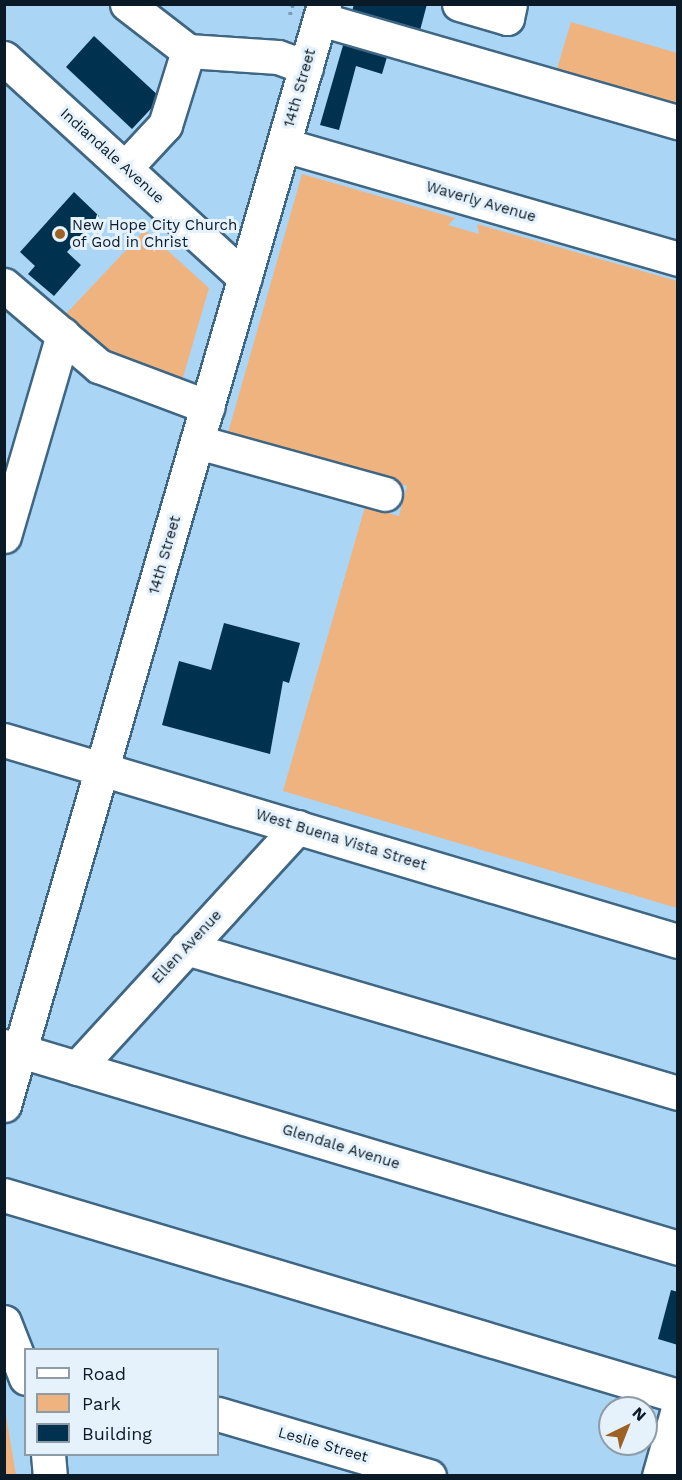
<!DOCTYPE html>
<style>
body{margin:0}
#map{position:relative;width:682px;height:1480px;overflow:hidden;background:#aad5f5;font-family:"Work Sans",sans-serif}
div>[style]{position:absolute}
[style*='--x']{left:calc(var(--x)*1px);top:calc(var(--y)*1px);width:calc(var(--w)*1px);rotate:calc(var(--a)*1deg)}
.green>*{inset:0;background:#efb380}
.building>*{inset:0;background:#00324f}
.path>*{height:4px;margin-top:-2px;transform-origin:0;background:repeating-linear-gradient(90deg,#789ab4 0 3px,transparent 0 7.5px)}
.roads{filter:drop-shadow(2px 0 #3f6682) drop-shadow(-2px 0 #3f6682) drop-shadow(0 2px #3f6682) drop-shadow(0 -2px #3f6682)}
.minor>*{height:33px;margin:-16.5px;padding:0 16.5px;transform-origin:16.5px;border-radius:16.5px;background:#fff}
.dots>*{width:16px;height:16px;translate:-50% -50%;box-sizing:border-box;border:3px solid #e5f2fb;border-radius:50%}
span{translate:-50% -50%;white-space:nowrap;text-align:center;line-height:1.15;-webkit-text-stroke:6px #e5f2fb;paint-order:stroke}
.street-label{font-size:15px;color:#0a1a26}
.poi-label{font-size:15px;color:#0a1a26}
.left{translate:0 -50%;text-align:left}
.frame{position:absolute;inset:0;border:6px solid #0a1a26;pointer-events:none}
.legend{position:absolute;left:24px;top:1348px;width:195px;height:108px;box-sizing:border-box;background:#e5f2fb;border:2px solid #8d9ca6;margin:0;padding:8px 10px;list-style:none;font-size:18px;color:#0a1a26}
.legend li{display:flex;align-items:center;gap:12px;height:30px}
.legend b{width:30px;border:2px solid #8d9ca6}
.north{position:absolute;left:598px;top:1396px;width:60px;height:60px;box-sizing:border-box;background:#e5f2fb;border:2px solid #8d9ca6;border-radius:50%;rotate:43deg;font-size:16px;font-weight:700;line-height:24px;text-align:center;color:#0a1a26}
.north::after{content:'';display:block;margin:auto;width:21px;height:27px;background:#9e6125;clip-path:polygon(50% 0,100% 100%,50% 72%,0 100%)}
</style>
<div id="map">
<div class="green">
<div style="clip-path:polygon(571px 22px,677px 53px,677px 115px,554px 79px)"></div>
<div style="clip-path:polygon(302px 174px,455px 218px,448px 225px,479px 234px,477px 224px,677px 281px,677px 908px,283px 791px,365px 507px,399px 516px,407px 486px,227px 436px)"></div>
<div style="clip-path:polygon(145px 230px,209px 288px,182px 381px,105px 355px,63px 317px)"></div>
<div style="clip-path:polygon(4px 1410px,5px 1410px,16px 1475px,5px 1475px)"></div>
</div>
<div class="building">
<div style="clip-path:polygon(354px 4px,427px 4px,418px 38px,350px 19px)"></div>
<div style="clip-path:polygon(346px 35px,390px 47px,382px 74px,356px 66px,339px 130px,320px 125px)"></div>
<div style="clip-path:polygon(94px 36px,161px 98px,132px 129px,66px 67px)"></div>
<div style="clip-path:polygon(74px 192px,99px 216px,67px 252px,81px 265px,54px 296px,28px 274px,35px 266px,20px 252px)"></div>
<div style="clip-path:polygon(224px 623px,300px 643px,289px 683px,283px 681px,270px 754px,162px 725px,179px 661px,211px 670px)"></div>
<div style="clip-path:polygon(671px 1290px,678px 1292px,678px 1345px,658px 1339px)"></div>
</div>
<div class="path">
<div style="--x:290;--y:15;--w:11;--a:-75"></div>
</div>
<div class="roads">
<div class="minor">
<div style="--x:459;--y:4;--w:50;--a:16.3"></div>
<div style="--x:507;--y:18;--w:14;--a:-78"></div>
<div style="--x:320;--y:19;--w:373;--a:16.1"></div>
<div style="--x:188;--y:51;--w:90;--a:3.8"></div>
<div style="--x:278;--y:57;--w:30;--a:20"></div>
<div style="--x:4;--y:58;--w:326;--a:42.4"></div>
<div style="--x:284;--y:145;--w:410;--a:16.1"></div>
<div style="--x:125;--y:168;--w:59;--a:-47.1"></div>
<div style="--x:165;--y:125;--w:77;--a:-72.7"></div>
<div style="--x:188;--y:51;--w:77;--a:-142.4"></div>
<div style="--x:4;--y:285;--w:125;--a:40.5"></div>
<div style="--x:99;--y:366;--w:116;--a:20.6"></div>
<div style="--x:198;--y:442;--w:194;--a:15.5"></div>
<div style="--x:4;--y:536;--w:210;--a:-73.7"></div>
<div style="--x:4;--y:740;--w:703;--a:16.61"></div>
<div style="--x:186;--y:948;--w:513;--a:16.42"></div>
<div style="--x:4;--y:1046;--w:704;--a:16.68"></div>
<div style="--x:77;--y:1068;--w:327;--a:-47.5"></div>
<div style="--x:4;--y:1105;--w:1147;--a:-73.79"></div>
<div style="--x:4;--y:1195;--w:703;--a:16.61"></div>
<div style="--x:4;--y:1322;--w:60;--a:68.6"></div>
<div style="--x:218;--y:1414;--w:220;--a:16.4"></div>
<div style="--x:48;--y:1454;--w:22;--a:85"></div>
<div style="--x:659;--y:1476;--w:70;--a:-74.2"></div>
</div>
</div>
<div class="dots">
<div style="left:60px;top:234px;background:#9e6125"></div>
</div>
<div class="street-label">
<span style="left:300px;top:88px;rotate:-74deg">14th Street</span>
<span style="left:112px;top:156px;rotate:42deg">Indiandale Avenue</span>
<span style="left:481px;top:202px;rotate:16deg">Waverly Avenue</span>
<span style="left:165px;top:555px;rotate:-74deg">14th Street</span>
<span style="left:341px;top:840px;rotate:17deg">West Buena Vista Street</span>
<span style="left:187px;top:947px;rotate:-47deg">Ellen Avenue</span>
<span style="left:341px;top:1147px;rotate:17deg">Glendale Avenue</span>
<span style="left:323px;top:1445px;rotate:16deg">Leslie Street</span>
</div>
<div class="poi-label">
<span class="left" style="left:72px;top:234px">New Hope City Church<br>of God in Christ</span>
</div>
<div class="frame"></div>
<ul class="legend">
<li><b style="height:8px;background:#fff"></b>Road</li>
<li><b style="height:16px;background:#efb380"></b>Park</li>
<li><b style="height:16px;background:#00324f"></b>Building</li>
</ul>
<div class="north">N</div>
</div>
